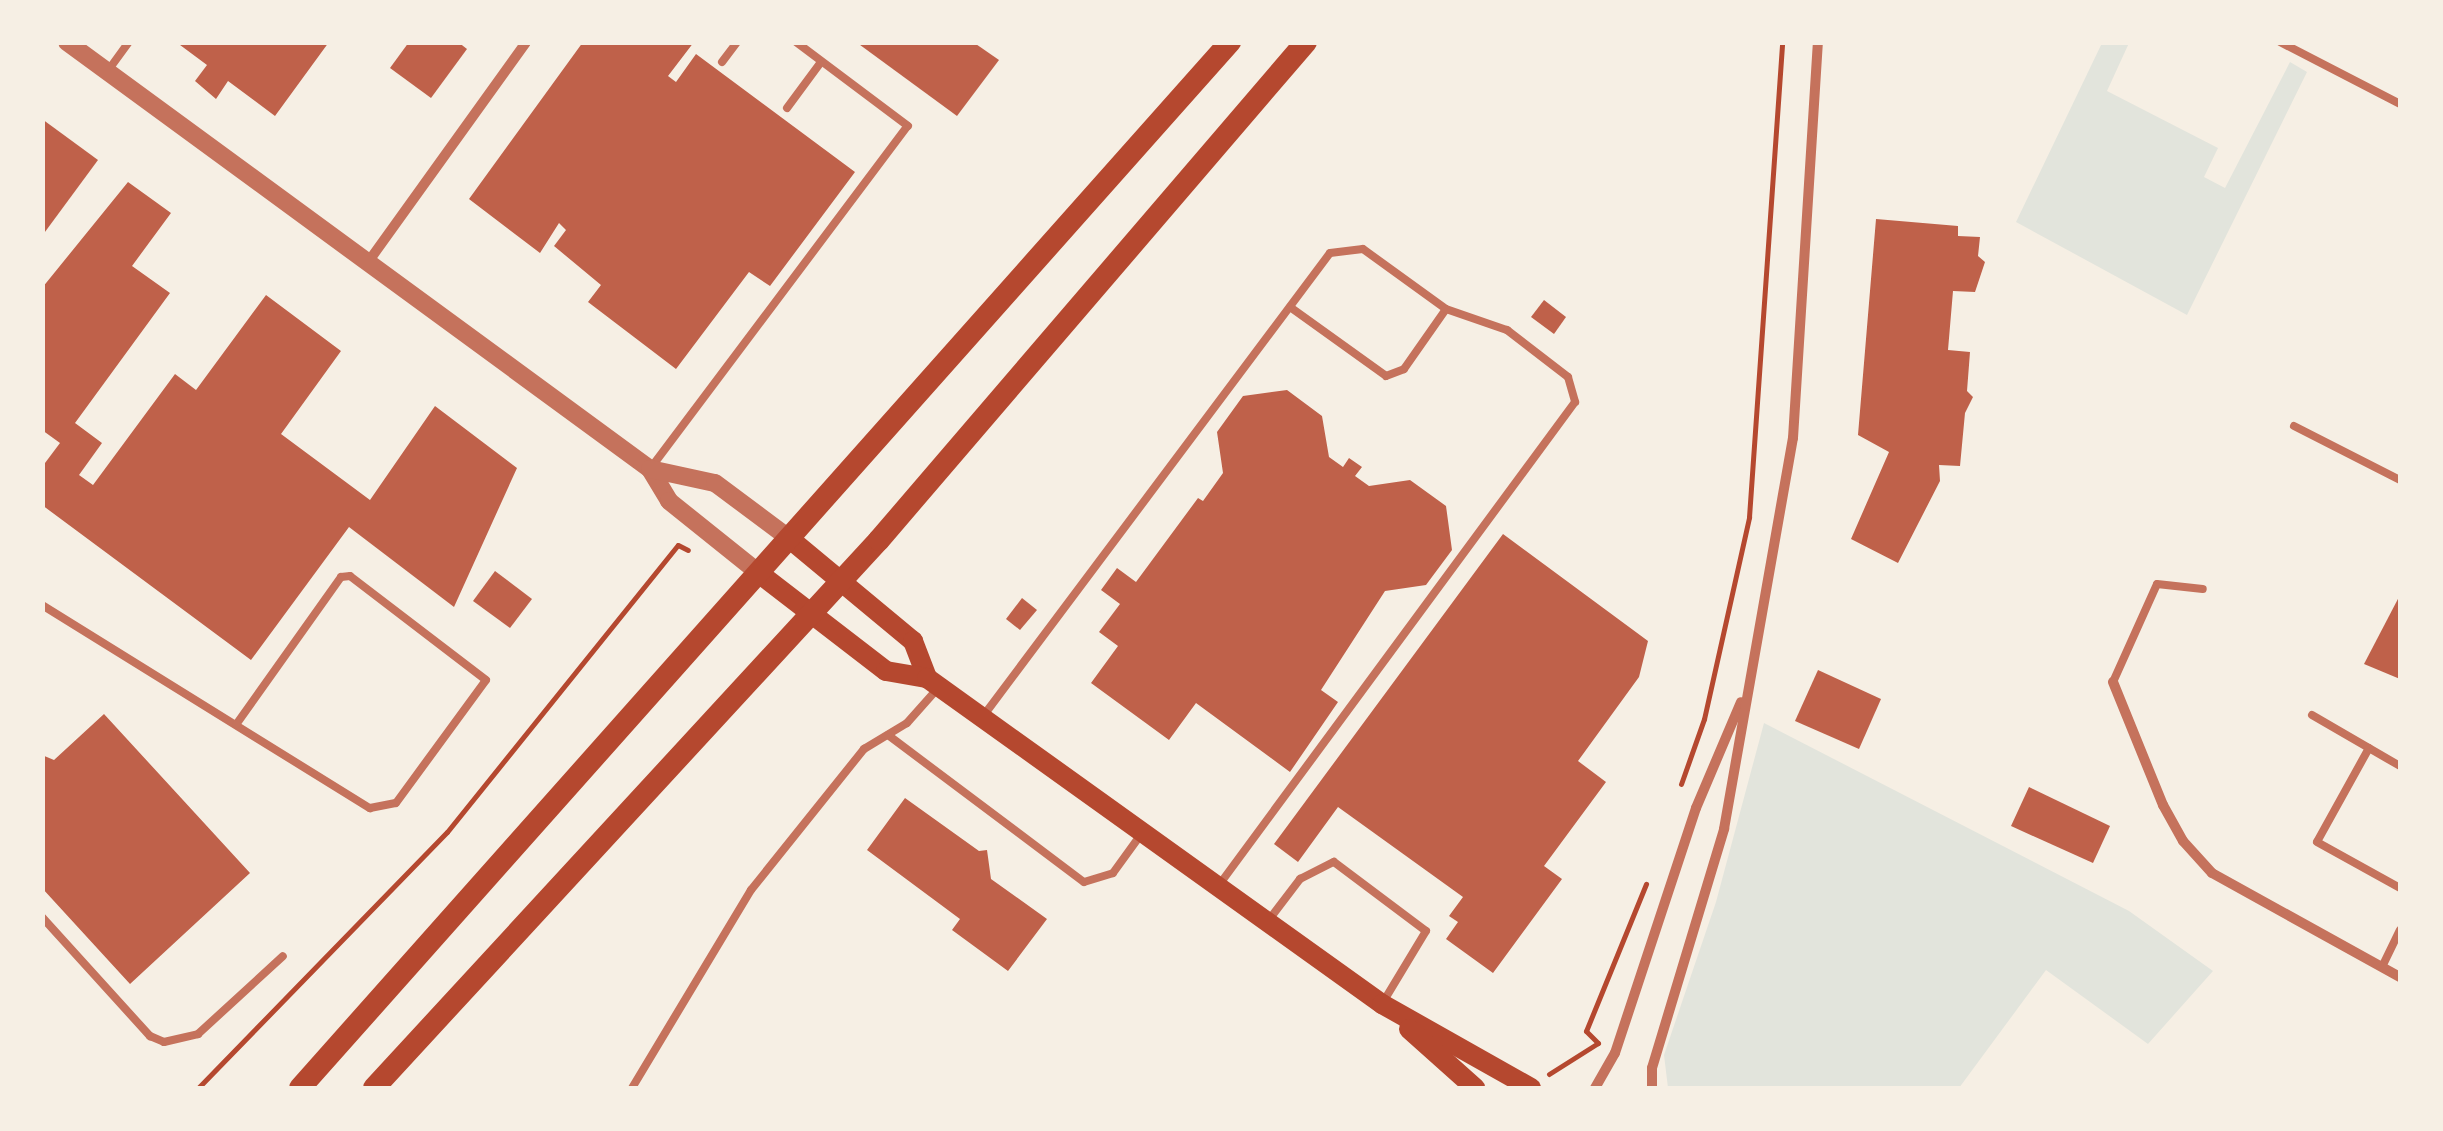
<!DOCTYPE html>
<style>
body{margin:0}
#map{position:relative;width:2443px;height:1131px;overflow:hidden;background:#f6efe4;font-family:"Work Sans",sans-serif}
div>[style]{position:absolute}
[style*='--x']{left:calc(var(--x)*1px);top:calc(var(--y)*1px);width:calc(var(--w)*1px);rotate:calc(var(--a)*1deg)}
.green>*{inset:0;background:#e2e4dc}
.building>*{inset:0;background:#bf614a}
.path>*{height:5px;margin:-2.5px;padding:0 2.5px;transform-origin:2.5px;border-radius:2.5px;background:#b5482f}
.service>*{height:8px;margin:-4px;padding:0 4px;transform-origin:4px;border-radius:4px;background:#c5725c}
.minor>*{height:10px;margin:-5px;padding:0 5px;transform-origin:5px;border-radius:5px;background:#c5725c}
.tertiary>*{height:18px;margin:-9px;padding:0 9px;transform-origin:9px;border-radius:9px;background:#c5725c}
.secondary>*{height:20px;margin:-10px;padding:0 10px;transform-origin:10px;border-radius:10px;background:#b5482f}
.primary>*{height:22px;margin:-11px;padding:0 11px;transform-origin:11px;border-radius:11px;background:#b5482f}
span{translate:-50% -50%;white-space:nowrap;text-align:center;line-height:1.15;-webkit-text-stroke:8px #f6efe4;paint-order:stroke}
.frame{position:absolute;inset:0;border:45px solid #f6efe4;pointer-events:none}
</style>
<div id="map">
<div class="green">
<div style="clip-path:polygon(2102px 43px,2129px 43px,2107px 91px,2218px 148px,2204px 177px,2225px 188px,2290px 62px,2307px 72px,2187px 315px,2016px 222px)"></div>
<div style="clip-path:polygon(1764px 723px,2129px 911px,2213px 971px,2148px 1044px,2046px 970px,1959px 1088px,1668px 1088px,1664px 1055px,1716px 902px)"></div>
</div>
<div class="building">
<div style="clip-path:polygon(176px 42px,329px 42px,275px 116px,228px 81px,216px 99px,195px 81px,207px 65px)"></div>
<div style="clip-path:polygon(409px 42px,458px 42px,467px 49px,431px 98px,390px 68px)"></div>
<div style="clip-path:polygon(583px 42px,694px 42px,668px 76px,676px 82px,696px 54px,855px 172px,770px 286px,749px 272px,676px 369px,588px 302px,601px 285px,554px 246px,566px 230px,559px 223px,540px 253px,469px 199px)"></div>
<div style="clip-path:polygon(856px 42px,973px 42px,999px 60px,957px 116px)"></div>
<div style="clip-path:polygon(42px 119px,98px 160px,42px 236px)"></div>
<div style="clip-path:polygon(128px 182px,171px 213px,132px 266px,170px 293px,75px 423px,102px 443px,79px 475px,93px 485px,175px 374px,196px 390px,266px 295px,341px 351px,281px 434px,370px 500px,435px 406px,517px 468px,454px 607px,349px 527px,251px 660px,42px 505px,42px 467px,60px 443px,42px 430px,42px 288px)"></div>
<div style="clip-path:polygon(1876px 219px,1958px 226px,1958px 236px,1980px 237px,1978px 256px,1985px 262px,1975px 292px,1953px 291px,1948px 350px,1970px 352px,1967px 391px,1973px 397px,1965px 413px,1960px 466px,1939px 465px,1940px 481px,1898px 563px,1851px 539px,1889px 452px,1858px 435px)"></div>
<div style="clip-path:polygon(1544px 300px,1566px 317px,1554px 334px,1531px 317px)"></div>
<div style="clip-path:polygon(1287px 390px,1322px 416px,1329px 457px,1343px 467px,1349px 458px,1362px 467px,1355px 476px,1369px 486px,1410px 480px,1446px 506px,1452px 550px,1426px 585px,1385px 591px,1321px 690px,1338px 702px,1290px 772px,1196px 703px,1169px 740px,1091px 683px,1118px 646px,1099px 632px,1120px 604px,1101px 590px,1117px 568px,1136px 582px,1198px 498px,1203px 501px,1223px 473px,1217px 432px,1243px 396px)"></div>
<div style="clip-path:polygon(1503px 534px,1648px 641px,1639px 677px,1578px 761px,1606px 782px,1544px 866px,1562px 879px,1493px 973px,1446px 939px,1458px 922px,1449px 916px,1463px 897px,1338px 807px,1298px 862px,1274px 844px)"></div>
<div style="clip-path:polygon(495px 571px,532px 599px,510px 628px,473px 601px)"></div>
<div style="clip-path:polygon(2400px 595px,2400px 679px,2364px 664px)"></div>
<div style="clip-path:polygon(1022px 598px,1037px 610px,1020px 630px,1006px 619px)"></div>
<div style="clip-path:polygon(1818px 670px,1881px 699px,1859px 749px,1795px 721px)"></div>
<div style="clip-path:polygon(104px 714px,250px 873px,130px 984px,42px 888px,42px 755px,54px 760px)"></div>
<div style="clip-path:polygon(2029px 787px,2110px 826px,2093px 863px,2011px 826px)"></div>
<div style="clip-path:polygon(905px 798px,979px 851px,987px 850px,991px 879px,1047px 919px,1008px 971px,952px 930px,960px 919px,867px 850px)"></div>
</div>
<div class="path">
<div style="--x:1681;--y:784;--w:69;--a:-70.5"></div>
<div style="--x:1704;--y:719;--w:207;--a:-77.4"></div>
<div style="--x:1749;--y:517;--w:476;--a:-86"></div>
<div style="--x:1549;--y:1074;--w:58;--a:-32.3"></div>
<div style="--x:1598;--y:1043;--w:17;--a:-135"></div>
<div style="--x:1586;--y:1031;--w:159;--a:-67.8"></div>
<div style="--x:198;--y:1088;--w:357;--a:-45.8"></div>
<div style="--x:447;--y:832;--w:368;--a:-51.2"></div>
<div style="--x:678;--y:545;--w:11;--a:27"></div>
</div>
<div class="service">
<div style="--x:2280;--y:42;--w:135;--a:27.3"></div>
<div style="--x:722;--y:62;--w:25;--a:-53"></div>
<div style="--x:107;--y:72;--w:37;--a:-54"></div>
<div style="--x:787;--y:108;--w:57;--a:-53.5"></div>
<div style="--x:1290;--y:307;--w:118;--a:35.7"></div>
<div style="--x:1386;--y:376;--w:19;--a:-21"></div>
<div style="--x:1404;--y:369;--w:73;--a:-55"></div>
<div style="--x:2294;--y:426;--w:119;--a:27"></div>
<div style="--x:650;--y:469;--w:429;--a:-53.1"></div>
<div style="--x:908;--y:126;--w:140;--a:-143.1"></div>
<div style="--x:42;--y:605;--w:386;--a:31.8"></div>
<div style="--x:370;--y:808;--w:26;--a:-11"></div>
<div style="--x:396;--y:803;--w:152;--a:-53.8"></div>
<div style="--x:486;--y:680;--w:171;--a:-142.6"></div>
<div style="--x:350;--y:576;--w:9;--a:174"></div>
<div style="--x:341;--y:577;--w:181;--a:125.4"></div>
<div style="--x:2113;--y:682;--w:107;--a:-65.8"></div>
<div style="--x:2157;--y:584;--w:46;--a:6.2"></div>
<div style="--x:984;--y:715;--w:577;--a:-53.17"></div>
<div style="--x:1330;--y:253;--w:33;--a:-7"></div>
<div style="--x:1363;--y:249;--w:102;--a:35.9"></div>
<div style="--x:1446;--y:309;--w:65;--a:19"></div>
<div style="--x:1507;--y:330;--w:77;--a:37.6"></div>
<div style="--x:1568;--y:377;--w:26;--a:74"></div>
<div style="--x:1575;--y:402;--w:600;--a:126.39"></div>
<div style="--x:2312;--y:715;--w:102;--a:30.1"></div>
<div style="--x:888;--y:735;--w:245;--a:36.9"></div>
<div style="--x:1084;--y:882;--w:30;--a:-17"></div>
<div style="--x:1113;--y:873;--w:49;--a:-54.1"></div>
<div style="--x:2369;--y:748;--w:107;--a:119"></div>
<div style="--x:2317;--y:842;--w:95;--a:29"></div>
<div style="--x:42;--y:917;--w:161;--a:47.8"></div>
<div style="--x:150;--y:1036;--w:15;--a:23"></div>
<div style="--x:164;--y:1042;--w:35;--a:-13"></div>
<div style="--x:198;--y:1034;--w:115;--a:-42.5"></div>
<div style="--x:1268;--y:921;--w:53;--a:-52.7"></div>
<div style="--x:1300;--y:879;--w:38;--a:-27"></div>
<div style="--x:1334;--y:862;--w:115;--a:36.9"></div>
<div style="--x:1426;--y:931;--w:85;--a:121.1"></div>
<div style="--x:2382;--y:967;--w:41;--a:-64.1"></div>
<div style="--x:632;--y:1088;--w:231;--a:-59"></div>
<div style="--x:751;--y:890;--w:181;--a:-51.3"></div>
<div style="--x:864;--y:749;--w:50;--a:-31.2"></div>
<div style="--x:907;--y:723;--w:48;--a:-48.4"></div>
</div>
<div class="minor">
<div style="--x:366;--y:265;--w:274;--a:-54.3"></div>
<div style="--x:2113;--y:682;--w:133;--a:67.9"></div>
<div style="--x:2163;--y:805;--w:41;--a:60.9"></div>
<div style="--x:2183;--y:841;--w:43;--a:47.8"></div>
<div style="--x:2212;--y:873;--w:215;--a:29"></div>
<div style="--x:1595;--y:1088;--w:40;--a:-60.3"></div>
<div style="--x:1615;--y:1053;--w:258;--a:-71.7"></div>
<div style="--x:1696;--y:808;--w:115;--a:-67"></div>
<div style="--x:1652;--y:1088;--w:20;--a:-90"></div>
<div style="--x:1652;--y:1068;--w:250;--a:-73.2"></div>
<div style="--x:1724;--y:829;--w:397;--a:-80"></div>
<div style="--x:1793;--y:438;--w:397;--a:-86.4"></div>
</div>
<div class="tertiary">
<div style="--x:67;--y:42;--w:723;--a:36.22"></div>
<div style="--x:650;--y:469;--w:37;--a:59"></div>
<div style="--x:669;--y:501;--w:117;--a:38.7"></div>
<div style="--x:650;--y:469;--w:66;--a:12.2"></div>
<div style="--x:715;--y:483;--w:94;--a:36.7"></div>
</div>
<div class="secondary">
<div style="--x:790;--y:539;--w:160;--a:39.7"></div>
<div style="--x:913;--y:641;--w:40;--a:69"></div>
<div style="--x:760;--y:574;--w:159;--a:37.6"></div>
<div style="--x:886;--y:671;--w:42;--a:9.7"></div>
<div style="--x:927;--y:678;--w:560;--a:35.62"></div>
<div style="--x:1382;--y:1004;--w:171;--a:29.4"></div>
<div style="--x:1409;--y:1029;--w:89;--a:41.8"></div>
</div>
<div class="primary">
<div style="--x:300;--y:1088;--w:1400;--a:-48.36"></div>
<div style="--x:374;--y:1088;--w:745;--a:-47.34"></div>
<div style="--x:879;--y:540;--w:656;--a:-49.39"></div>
</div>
<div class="frame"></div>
</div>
